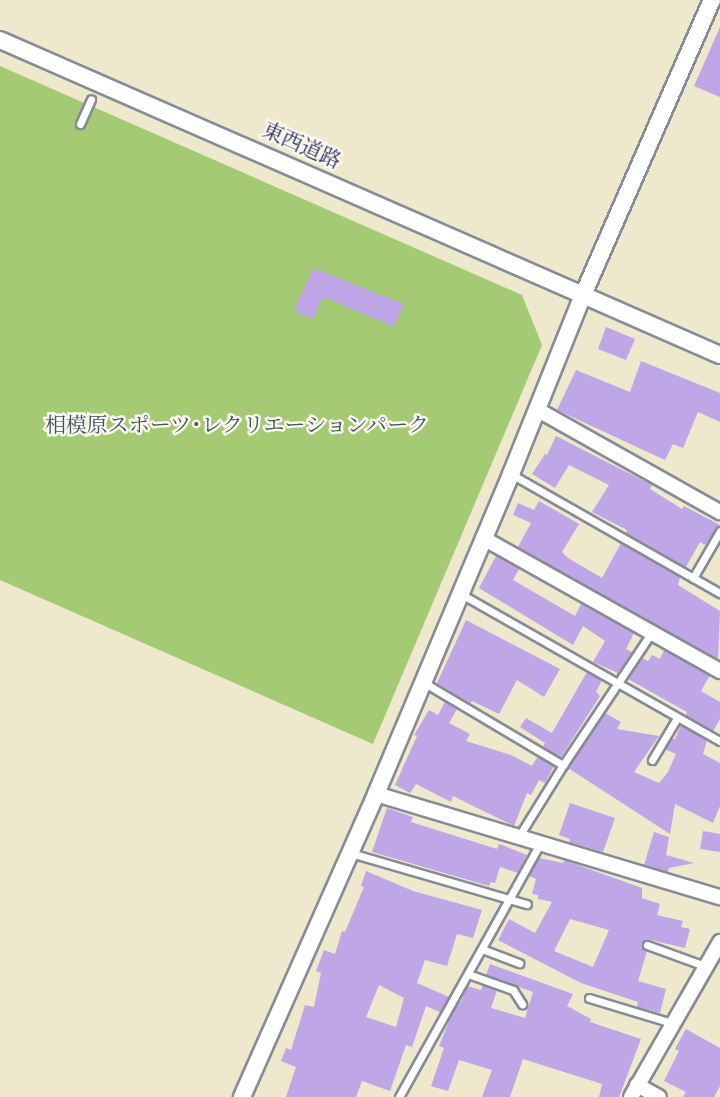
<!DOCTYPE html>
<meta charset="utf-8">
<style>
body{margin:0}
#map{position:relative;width:720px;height:1097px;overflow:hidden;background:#eee8cd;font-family:Vollkorn,"Noto Serif JP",serif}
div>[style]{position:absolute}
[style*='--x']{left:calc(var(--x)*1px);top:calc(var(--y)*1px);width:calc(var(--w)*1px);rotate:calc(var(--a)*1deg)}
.green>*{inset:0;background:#a4ca74}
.building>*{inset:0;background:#bea6e7}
.roads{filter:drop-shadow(2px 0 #848c96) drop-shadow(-2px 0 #848c96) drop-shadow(0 2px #848c96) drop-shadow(0 -2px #848c96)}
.service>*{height:7px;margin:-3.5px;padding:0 3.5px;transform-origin:3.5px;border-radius:3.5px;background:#fff}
.minor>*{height:14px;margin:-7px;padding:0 7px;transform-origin:7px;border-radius:7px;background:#fff}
.tertiary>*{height:16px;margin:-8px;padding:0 8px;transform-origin:8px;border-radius:8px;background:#fff}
span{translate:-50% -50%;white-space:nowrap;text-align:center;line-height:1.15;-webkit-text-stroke:5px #fbf7ec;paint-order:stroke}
.street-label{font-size:21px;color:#1b2f5e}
.park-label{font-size:21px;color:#3d5664}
</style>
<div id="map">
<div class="green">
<div style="clip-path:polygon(0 66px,522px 295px,542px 345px,373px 744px,0 580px)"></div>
</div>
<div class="building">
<div style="clip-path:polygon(720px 27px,720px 97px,694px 86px)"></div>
<div style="clip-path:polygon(313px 268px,404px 304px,394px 327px,323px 297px,313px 319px,294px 311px)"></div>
<div style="clip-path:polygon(606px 327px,635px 339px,626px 360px,598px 349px)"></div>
<div style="clip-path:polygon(641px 361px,720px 393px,720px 422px,698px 412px,683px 448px,673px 444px,665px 460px,557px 410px,576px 370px,630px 392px)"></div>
<div style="clip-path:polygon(556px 436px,652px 485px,650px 489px,682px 509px,684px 506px,720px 525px,705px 545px,700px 542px,686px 567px,626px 533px,627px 530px,592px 512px,609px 485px,569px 465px,555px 488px,532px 474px,545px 454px,547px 455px)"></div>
<div style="clip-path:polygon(539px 501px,579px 524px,562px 552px,568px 558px,602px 578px,621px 543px,680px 577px,678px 585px,720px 611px,718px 660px,518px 547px,531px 523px,513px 515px,518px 503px,534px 510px)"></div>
<div style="clip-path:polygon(496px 556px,519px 569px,513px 580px,575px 616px,581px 604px,634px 633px,626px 649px,632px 652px,618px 673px,593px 662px,605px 641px,583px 626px,573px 645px,479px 588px)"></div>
<div style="clip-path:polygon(466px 620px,560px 669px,544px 697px,517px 680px,499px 714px,472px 701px,471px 703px,463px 699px,437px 683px)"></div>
<div style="clip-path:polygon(664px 650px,710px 675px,701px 691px,720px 702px,720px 719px,713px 731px,686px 715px,687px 712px,628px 679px,642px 658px,648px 661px,652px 655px,660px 659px)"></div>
<div style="clip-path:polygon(587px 672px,602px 680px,596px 692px,600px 696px,561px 757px,543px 747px,545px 743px,520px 727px,526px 718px,552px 733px)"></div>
<div style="clip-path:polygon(445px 702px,457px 709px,449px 723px,470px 734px,466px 741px,511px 755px,532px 766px,538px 756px,554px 766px,545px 783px,539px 780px,531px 795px,527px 793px,514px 826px,453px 796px,451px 802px,416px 784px,410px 793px,395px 785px,417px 736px,414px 735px,429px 710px,438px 715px)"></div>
<div style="clip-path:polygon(605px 713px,621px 722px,617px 729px,659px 736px,634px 772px,659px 783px,668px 772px,676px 754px,665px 749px,671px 739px,675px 739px,681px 725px,707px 740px,703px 754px,720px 763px,720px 806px,713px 823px,675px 804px,670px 834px,568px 768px)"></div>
<div style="clip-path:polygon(570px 803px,615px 818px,603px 852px,569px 842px,570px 839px,559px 835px)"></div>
<div style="clip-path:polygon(387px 808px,413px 817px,411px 822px,497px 849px,499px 844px,527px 855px,518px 873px,500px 867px,495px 883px,491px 882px,489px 886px,372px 852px)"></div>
<div style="clip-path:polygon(703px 831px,720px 834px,720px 852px,700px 849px)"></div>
<div style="clip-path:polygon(654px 832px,669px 837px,666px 855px,694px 863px,669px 868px,668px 872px,644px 865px)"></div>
<div style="clip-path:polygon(evenodd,539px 858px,563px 863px,564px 860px,642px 888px,642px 898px,660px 904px,657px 915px,683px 921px,681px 927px,690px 929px,685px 948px,651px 940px,645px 940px,642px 944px,642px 948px,647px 951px,638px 981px,666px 989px,660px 1013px,637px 1007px,638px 1002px,581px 983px,498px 940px,509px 919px,535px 933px,552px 902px,538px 899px,538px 895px,532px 894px,536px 879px,529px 876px,539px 858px,570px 919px,609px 930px,593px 967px,554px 951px,570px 919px)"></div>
<div style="clip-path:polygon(evenodd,366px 871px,413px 891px,482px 910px,473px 938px,457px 934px,447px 966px,425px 960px,417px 983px,449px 997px,440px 1012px,426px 1006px,412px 1047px,406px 1045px,390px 1091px,362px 1081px,356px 1097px,286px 1097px,296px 1067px,281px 1061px,286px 1048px,291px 1050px,305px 1005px,314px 1007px,321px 973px,316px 971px,324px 950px,335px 954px,342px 931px,345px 932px,364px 887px,361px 886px,366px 871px,379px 985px,404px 998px,396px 1027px,366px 1017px,379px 985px)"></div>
<div style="clip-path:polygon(490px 964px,573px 994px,567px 1006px,591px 1019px,590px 1022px,641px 1039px,619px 1097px,599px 1097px,602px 1084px,523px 1059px,510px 1097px,482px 1097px,492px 1070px,459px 1060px,448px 1091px,431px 1086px,444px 1048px,439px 1046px,451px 1016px,459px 1001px,461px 1002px,467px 986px,481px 990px,483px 985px,497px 990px,491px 1008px,525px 1018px,533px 992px,486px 975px)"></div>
<div style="clip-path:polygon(686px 1029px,720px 1048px,720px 1086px,714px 1097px,683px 1097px,686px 1092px,664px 1081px,679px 1051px,675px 1049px)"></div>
</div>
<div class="roads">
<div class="service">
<div style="--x:80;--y:124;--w:27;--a:-66"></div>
<div style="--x:511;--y:474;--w:241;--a:29.7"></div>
<div style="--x:693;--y:578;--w:54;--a:-60.1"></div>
<div style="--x:461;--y:594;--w:298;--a:29.6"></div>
<div style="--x:423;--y:682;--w:163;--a:30.7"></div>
<div style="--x:652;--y:760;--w:49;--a:-59.2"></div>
<div style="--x:519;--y:836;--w:84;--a:-58.2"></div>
<div style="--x:563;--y:765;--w:160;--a:-56.2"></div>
<div style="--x:351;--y:853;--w:183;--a:16.2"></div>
<div style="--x:647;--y:945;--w:62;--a:19.9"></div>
<div style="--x:482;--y:949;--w:40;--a:21"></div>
<div style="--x:468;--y:974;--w:48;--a:19.6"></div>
<div style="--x:513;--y:990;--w:17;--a:57"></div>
<div style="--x:589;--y:998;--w:87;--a:16.8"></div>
<div style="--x:399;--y:1097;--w:290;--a:-60.9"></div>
</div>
<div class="minor">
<div style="--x:538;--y:410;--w:209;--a:29.3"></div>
<div style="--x:483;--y:538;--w:272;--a:29.3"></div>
<div style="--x:376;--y:794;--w:359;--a:16.7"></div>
<div style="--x:637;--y:1085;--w:25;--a:29"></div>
<div style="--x:631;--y:1097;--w:179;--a:-60.1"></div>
</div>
<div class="tertiary">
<div style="--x:0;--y:40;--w:786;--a:23.63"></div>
<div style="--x:242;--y:1097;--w:331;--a:-66.1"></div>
<div style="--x:376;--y:794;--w:347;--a:-67.1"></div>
<div style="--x:511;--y:474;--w:193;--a:-68.1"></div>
<div style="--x:583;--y:295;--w:322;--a:-66.4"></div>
</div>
</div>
<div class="street-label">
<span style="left:301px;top:147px;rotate:24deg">東西道路</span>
</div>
<div class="park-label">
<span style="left:237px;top:427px">相模原スポーツ･レクリエーションパーク</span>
</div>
</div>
